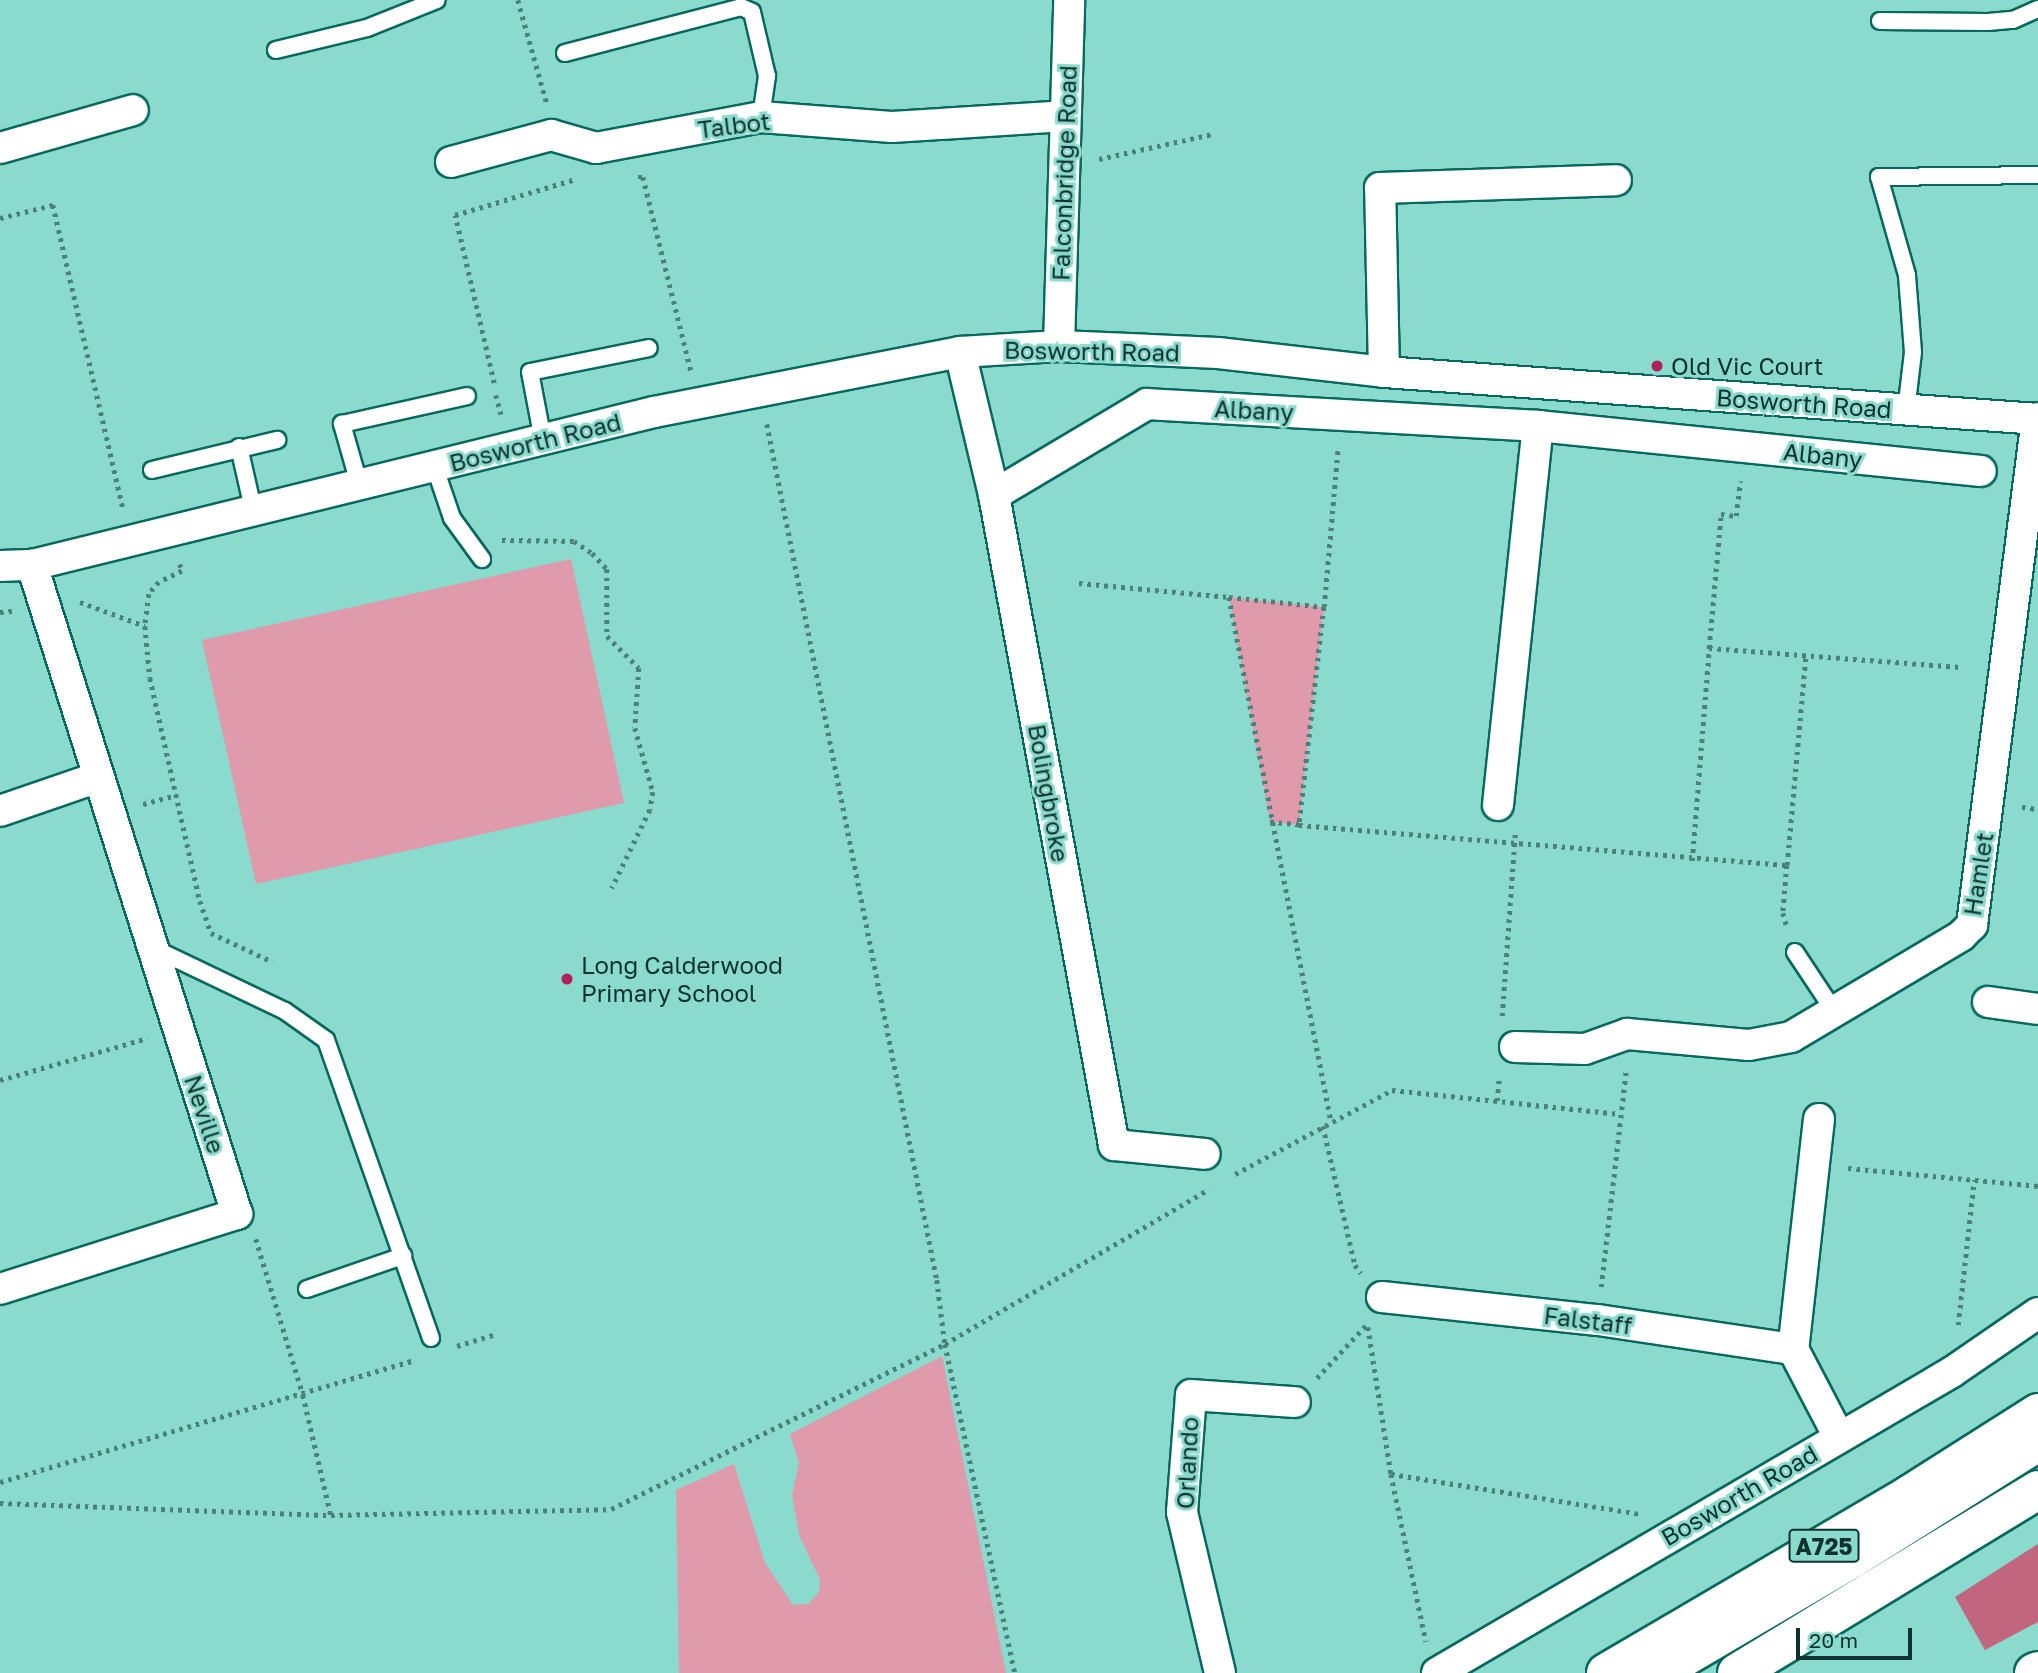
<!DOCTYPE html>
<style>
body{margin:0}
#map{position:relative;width:2038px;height:1673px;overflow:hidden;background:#8adacd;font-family:"Golos Text",sans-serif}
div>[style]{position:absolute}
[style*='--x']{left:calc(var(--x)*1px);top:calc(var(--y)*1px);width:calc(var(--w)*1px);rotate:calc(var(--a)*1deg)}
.green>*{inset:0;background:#df9bac}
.forest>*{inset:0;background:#c2657f}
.path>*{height:4.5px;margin-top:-2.25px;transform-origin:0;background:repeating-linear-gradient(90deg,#4a8279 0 3.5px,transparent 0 8.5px)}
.roads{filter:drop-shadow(2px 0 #07685e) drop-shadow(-2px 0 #07685e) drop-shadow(0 2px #07685e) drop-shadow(0 -2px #07685e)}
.lane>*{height:16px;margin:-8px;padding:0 8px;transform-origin:8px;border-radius:8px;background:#fff}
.street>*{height:30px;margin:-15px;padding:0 15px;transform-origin:15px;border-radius:15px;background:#fff}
.primary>*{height:38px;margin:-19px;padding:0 19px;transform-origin:19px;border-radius:19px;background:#fff}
.highway>*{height:38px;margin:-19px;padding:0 19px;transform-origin:19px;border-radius:19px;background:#fff}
.dots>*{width:19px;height:19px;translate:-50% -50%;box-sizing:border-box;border:4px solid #8adacd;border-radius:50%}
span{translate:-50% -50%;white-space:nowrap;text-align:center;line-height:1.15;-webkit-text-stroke:6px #8adacd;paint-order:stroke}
.shield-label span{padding:2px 5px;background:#8adacd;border:2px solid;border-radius:5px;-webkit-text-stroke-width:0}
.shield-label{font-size:23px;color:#10322e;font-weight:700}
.street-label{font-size:24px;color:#10322e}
.poi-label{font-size:24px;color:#10322e}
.left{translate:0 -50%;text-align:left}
.scale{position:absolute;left:1796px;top:1628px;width:116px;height:32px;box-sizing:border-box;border:4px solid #10322e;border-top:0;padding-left:9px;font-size:21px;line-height:24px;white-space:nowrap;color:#10322e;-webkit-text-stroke:5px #8adacd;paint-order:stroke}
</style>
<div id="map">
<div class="green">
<div style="clip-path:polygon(571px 559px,624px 803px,256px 884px,202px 640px)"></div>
<div style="clip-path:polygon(1229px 597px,1324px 607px,1299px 825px,1270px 822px)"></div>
<div style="clip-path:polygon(942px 1356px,1006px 1673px,679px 1673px,676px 1490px,734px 1464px,765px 1563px,793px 1605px,808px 1604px,819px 1592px,820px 1580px,799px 1535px,792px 1495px,799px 1463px,790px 1434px)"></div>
</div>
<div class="forest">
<div style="clip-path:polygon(2038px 1544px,2038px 1622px,1985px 1650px,1955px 1597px)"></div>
</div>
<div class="path">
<div style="--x:518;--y:0;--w:108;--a:74.4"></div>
<div style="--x:1099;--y:159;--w:117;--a:-12.4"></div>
<div style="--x:638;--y:177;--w:5;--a:0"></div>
<div style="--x:643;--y:177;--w:200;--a:76.1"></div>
<div style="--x:0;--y:218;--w:55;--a:-13.8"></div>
<div style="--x:53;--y:205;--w:312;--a:77"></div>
<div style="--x:494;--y:383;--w:172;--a:-103.1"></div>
<div style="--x:455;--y:215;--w:126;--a:-16.6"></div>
<div style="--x:496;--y:395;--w:20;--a:75"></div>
<div style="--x:767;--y:424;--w:873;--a:78.77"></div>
<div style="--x:937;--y:1280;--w:64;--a:82.9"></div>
<div style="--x:945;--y:1344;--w:336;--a:78"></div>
<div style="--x:502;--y:540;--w:72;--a:0.8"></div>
<div style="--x:574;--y:541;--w:22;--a:34"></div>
<div style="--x:592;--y:553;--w:22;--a:47"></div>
<div style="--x:607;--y:569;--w:67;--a:90"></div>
<div style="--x:607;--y:636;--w:45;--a:45"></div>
<div style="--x:639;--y:668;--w:60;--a:93.8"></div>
<div style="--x:635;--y:728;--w:66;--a:74.3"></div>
<div style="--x:653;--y:792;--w:18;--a:99"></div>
<div style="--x:650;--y:810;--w:87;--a:116"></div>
<div style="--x:180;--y:564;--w:7;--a:74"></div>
<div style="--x:182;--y:571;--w:25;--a:154"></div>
<div style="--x:159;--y:582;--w:16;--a:130"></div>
<div style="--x:149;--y:594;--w:32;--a:97"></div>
<div style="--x:145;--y:626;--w:52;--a:84.5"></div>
<div style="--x:150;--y:678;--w:229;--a:77.4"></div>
<div style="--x:200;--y:901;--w:34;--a:71"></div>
<div style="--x:211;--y:933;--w:68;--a:25.1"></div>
<div style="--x:1079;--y:583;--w:151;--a:5.3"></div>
<div style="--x:1229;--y:597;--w:534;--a:78.98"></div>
<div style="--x:1229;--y:597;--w:96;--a:6"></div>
<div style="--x:1324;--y:607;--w:219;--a:96.5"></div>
<div style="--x:1299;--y:825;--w:29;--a:-174"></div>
<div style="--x:80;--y:602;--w:69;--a:20.3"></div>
<div style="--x:1324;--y:607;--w:160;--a:-85"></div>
<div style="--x:0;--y:612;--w:12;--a:-5"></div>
<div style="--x:1709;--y:648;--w:135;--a:-84.9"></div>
<div style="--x:1721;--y:514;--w:15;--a:8"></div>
<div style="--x:1736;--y:516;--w:35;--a:-83"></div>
<div style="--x:143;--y:804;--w:34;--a:-15"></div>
<div style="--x:2022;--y:807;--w:16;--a:7"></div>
<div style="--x:1299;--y:825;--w:490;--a:4.7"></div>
<div style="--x:1787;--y:865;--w:48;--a:94.8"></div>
<div style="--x:1783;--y:913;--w:15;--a:74"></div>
<div style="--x:1692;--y:861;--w:214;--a:-85.4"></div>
<div style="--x:1709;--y:648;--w:252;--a:4.3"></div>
<div style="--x:1787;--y:865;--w:212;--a:-84.9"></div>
<div style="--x:1502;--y:1016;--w:183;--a:-85.9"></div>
<div style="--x:0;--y:1080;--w:153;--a:-15.9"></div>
<div style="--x:1497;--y:1101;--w:24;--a:-85"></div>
<div style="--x:1323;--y:1126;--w:143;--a:77"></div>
<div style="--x:1355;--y:1265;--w:10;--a:53"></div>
<div style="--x:1848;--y:1168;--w:191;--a:5.4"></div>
<div style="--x:1235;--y:1174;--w:178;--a:-28.1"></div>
<div style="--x:1392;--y:1090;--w:229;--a:6"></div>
<div style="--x:256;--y:1239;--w:163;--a:73.2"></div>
<div style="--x:303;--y:1395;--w:123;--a:76.9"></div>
<div style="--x:1601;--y:1287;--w:218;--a:-83.4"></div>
<div style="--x:1958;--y:1325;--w:146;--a:-83.7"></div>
<div style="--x:1368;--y:1327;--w:149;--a:81.1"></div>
<div style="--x:1391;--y:1474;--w:171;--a:78.2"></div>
<div style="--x:457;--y:1346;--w:41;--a:-17.1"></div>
<div style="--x:1317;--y:1378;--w:72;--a:-47.2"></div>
<div style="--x:1391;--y:1474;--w:252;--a:9.1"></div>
<div style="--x:0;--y:1482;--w:433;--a:-16.4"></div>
<div style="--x:0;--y:1503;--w:331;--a:2.1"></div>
<div style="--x:331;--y:1515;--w:280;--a:-1.2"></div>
<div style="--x:611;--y:1509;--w:373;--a:-26.3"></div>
<div style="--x:945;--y:1344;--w:306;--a:-30.4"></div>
</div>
<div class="roads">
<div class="lane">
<div style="--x:1880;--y:21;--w:108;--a:0.5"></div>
<div style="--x:1988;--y:22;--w:25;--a:-5"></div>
<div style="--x:2013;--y:20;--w:27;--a:-24"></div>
<div style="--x:276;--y:50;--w:94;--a:-13.6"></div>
<div style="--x:367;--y:28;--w:75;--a:-21.8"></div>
<div style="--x:565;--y:53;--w:182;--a:-14.6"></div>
<div style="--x:741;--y:7;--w:12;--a:24"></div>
<div style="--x:752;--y:12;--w:66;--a:76.8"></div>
<div style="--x:767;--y:76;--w:41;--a:98.3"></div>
<div style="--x:1906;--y:411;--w:59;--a:-83.2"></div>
<div style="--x:1913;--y:352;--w:77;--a:-94.5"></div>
<div style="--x:1907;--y:275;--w:102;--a:-105.9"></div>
<div style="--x:1879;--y:177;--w:159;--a:-0.7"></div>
<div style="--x:543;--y:440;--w:69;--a:-100.8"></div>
<div style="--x:530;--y:372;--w:121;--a:-11.4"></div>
<div style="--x:239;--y:447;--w:68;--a:77.2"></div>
<div style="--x:435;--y:468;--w:53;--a:71.2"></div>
<div style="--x:452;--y:518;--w:51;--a:53.8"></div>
<div style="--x:152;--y:470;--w:129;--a:-13.5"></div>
<div style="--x:360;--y:487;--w:66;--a:-105.9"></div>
<div style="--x:342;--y:424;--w:128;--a:-12.6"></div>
<div style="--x:153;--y:948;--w:146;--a:25.5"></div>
<div style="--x:285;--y:1011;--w:50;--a:35.3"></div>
<div style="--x:326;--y:1040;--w:316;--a:70.6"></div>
<div style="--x:1795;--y:952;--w:71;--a:56.5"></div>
<div style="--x:307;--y:1289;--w:102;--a:-19"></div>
</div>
<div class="street">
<div style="--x:0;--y:148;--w:138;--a:-15.9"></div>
<div style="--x:451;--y:162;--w:104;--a:-15.1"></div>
<div style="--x:551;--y:135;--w:47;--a:16.1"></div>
<div style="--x:596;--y:148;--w:168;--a:-10.6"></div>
<div style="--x:761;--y:117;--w:131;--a:4.4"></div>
<div style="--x:892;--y:127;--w:173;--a:-3.6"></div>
<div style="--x:1059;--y:346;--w:346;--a:-88.3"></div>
<div style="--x:960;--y:352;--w:147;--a:76.6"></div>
<div style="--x:994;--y:495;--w:661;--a:79.54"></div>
<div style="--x:1114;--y:1145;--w:91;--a:5.6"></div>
<div style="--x:1384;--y:372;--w:184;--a:-91.2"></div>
<div style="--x:1380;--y:188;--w:236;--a:-1.9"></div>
<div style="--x:994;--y:495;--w:178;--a:-30.7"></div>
<div style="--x:1147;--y:404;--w:392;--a:3.2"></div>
<div style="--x:1538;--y:426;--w:445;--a:5.8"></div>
<div style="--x:0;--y:566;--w:32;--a:-2"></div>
<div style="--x:32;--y:565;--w:641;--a:-13.82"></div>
<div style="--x:654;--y:412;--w:312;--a:-11.1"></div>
<div style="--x:960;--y:352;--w:99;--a:-3.5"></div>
<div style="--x:1059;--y:346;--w:159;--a:2.5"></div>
<div style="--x:1218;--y:353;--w:167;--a:6.5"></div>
<div style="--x:1384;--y:372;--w:656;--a:4.11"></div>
<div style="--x:1498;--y:805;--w:381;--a:-84"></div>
<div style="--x:0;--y:811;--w:102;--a:-19"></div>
<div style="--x:1988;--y:1002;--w:50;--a:8"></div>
<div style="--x:1515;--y:1047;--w:70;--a:1.6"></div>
<div style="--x:1585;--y:1049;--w:45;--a:-19.7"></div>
<div style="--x:1627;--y:1034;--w:122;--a:5.2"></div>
<div style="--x:1749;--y:1045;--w:43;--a:-10.8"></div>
<div style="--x:1791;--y:1037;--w:198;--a:-30.7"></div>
<div style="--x:1961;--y:936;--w:16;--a:-45"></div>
<div style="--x:1972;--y:925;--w:511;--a:-82.69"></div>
<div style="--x:1819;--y:1119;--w:231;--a:96.4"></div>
<div style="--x:1793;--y:1349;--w:99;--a:62.4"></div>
<div style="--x:0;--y:1289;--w:249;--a:-17.6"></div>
<div style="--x:237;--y:1214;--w:681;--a:-107.53"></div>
<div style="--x:1382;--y:1297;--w:217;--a:6.1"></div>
<div style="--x:1598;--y:1320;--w:197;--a:8.5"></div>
<div style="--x:1220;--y:1673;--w:165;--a:-103.3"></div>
<div style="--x:1182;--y:1512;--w:117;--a:-85.6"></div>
<div style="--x:1191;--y:1395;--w:104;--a:3.9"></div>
<div style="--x:1437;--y:1673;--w:597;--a:-30.3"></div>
<div style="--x:1952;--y:1372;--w:104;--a:-34.5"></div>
</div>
<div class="primary">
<div style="--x:1657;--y:1673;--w:227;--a:-30.4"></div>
<div style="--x:1853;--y:1558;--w:218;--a:-32.1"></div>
<div style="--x:1737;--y:1673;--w:352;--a:-31.3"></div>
</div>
<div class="highway">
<div style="--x:1606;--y:1673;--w:351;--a:-30.4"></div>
<div style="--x:1909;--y:1495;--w:153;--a:-32.4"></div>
<div style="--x:2034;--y:1673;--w:4;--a:-27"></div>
</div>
</div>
<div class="dots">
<div style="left:1657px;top:366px;background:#af2159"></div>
<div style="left:567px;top:979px;background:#af2159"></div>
</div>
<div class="shield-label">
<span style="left:1824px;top:1546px">A725</span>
</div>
<div class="street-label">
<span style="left:734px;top:125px;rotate:-7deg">Talbot</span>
<span style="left:1064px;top:173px;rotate:-88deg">Falconbridge Road</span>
<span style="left:1092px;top:351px;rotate:1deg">Bosworth Road</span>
<span style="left:1804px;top:403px;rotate:4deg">Bosworth Road</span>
<span style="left:1254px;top:410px;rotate:3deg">Albany</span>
<span style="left:535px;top:442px;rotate:-14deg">Bosworth Road</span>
<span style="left:1823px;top:455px;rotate:6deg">Albany</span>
<span style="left:1049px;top:793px;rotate:80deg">Bolingbroke</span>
<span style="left:1978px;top:874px;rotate:-81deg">Hamlet</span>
<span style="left:205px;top:1114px;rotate:72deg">Neville</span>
<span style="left:1588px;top:1320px;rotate:7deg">Falstaff</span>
<span style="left:1187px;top:1463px;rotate:-87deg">Orlando</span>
<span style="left:1739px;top:1495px;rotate:-30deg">Bosworth Road</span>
</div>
<div class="poi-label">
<span class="left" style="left:1671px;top:366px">Old Vic Court</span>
<span class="left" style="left:581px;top:979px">Long Calderwood<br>Primary School</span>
</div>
<div class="scale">20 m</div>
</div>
